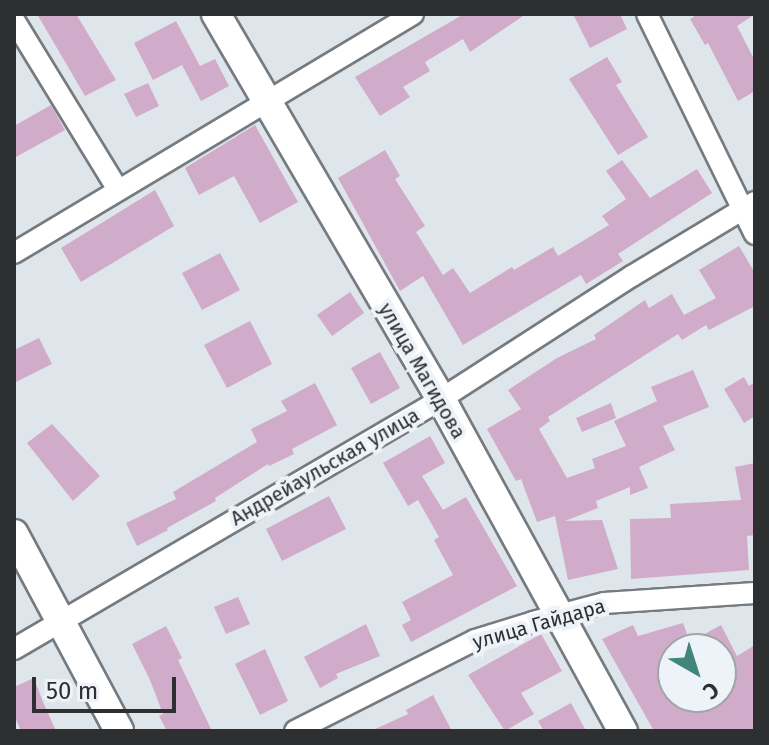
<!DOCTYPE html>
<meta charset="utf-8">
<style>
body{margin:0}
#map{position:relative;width:769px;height:745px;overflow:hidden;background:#dfe6eb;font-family:"Fira Sans",sans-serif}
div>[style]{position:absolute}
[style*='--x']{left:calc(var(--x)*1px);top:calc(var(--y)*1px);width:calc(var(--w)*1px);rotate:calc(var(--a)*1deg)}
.building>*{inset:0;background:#d0abca}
.roads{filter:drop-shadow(2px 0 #757b80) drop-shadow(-2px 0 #757b80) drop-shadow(0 2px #757b80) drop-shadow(0 -2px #757b80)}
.minor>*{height:20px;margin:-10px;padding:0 10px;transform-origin:10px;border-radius:10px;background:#fff}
.secondary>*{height:28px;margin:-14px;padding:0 14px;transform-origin:14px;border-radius:14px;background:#fff}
span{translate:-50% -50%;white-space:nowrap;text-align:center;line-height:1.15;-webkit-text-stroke:8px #edf3f8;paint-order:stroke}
.street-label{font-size:20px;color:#2d2f31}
.frame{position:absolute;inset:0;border:16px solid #2d2f31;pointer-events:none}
.north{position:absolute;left:657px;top:633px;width:80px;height:80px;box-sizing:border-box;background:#edf3f8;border:2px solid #a0a5a8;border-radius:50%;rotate:141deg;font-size:22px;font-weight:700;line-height:32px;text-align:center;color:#2d2f31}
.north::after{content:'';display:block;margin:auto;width:28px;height:36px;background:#41867c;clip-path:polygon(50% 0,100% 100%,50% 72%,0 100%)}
.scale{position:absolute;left:32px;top:677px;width:144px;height:36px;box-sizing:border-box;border:4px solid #2d2f31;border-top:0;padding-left:10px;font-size:24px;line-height:28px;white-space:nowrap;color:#2d2f31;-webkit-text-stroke:6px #edf3f8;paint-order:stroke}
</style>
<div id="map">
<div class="building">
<div style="clip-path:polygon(37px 14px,76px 14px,116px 80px,85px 96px)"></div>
<div style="clip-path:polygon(464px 14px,526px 14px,470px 52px,463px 39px,425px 62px,430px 71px,403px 87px,410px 97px,380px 116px,355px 77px)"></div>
<div style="clip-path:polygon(573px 14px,620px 14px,627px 29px,590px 48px)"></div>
<div style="clip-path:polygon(698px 14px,755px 14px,737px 26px,755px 61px,755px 91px,738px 101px,708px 43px,705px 45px,690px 19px)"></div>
<div style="clip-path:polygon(176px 21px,200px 66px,215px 59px,229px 86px,201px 101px,182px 65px,153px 80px,134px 43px)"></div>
<div style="clip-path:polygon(607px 57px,622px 82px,616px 85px,648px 137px,618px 155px,569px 79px)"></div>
<div style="clip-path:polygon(148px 83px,159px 106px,136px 117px,124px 94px)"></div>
<div style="clip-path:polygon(51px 105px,65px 130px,14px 158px,14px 126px)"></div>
<div style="clip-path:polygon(255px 125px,298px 202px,260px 223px,234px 176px,199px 195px,185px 168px)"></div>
<div style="clip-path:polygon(385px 150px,400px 176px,395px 179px,425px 226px,416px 232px,443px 275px,453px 268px,470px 293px,512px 267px,514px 270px,553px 247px,558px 256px,609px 225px,602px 216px,626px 199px,606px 171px,622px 160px,650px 198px,697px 169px,712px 193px,618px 254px,623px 261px,586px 284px,581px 275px,463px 345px,423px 276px,400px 291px,338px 178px)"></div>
<div style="clip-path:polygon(155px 190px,174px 226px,81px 282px,61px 248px)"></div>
<div style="clip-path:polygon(739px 246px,755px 273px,755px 306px,709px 330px,706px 325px,682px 340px,678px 334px,548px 417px,550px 421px,539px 429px,567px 478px,595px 468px,592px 459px,626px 446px,614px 421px,657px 401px,651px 387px,693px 370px,709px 407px,663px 426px,675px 450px,639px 467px,648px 488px,630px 495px,630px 487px,596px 501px,598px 508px,565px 521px,602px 520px,618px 569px,568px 580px,555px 516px,537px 522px,521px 479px,516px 481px,487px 429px,521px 409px,508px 390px,557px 358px,596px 339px,594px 335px,645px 300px,649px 308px,672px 294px,684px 315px,716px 298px,699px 270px)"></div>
<div style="clip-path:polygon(220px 253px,240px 290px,202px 310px,182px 273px)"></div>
<div style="clip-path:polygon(350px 292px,364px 313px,332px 336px,317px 315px)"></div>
<div style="clip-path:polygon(250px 321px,272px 364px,227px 388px,204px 345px)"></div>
<div style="clip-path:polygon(39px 338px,52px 364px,14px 383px,14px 350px)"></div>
<div style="clip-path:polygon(380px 352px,400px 388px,371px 404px,351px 368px)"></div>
<div style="clip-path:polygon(744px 377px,749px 386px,755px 382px,755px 416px,744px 423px,724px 389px)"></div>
<div style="clip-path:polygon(315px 383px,337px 425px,292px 449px,294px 454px,269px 466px,268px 464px,215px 498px,216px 501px,167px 528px,168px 530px,137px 546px,126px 523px,176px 499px,173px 492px,257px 442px,251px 429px,287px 411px,281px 401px)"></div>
<div style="clip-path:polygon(611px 403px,616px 418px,582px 432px,576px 418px)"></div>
<div style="clip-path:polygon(52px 424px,100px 476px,73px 501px,27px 443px)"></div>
<div style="clip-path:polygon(430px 436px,445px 463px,422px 476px,443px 510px,466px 497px,517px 586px,411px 642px,402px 625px,411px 620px,402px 602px,453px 575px,434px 540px,439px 537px,418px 500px,408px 506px,383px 463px)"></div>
<div style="clip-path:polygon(755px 463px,755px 535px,747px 536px,749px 570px,631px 579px,630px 519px,671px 518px,670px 504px,741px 500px,735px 467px)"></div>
<div style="clip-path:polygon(329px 496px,346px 529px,282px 561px,266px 529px)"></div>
<div style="clip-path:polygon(238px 597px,250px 624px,226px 634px,214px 607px)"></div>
<div style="clip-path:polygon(evenodd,683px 623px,690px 642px,721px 625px,737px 656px,755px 645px,755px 731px,654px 731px,602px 639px,633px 625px,638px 636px,683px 623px,673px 649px,721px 649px,721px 697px,673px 697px,673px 649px)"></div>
<div style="clip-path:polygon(366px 624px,380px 656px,336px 674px,338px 678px,320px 688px,304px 657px)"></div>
<div style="clip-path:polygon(166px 626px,182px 658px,178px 660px,212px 731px,167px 731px,159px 716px,163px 714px,150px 680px,132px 644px)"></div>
<div style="clip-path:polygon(541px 634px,562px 671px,521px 693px,534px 714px,505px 731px,468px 675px)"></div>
<div style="clip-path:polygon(265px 649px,288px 701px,260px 715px,235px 664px)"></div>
<div style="clip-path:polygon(34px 678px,43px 702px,56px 731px,21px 731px,14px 715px,14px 687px)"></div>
<div style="clip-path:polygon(433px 695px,452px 731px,371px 731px,408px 714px,406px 710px)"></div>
<div style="clip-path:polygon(571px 703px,586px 731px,544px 731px,538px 721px)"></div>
</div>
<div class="roads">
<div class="minor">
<div style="--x:647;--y:14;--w:245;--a:63.9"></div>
<div style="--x:14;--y:20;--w:199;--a:58.5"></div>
<div style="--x:14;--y:253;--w:465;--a:-30.9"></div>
<div style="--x:14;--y:649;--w:495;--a:-30.3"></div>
<div style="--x:441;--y:399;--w:227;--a:-32.8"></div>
<div style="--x:632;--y:276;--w:144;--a:-31"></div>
<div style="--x:295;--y:731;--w:202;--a:-26.8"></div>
<div style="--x:475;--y:640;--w:61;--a:-17.2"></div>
<div style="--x:533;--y:622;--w:73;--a:-15"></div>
<div style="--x:604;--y:603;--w:151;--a:-3.8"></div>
</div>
<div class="secondary">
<div style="--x:216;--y:14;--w:446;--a:59.7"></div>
<div style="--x:441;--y:399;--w:379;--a:61.3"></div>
<div style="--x:14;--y:534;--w:223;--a:61.9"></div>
</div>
</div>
<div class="street-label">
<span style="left:422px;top:371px;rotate:60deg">улица Магидова</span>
<span style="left:325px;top:467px;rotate:-30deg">Андрейаульская улица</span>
<span style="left:539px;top:624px;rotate:-16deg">улица Гайдара</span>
</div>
<div class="frame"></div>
<div class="north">С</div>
<div class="scale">50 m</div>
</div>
